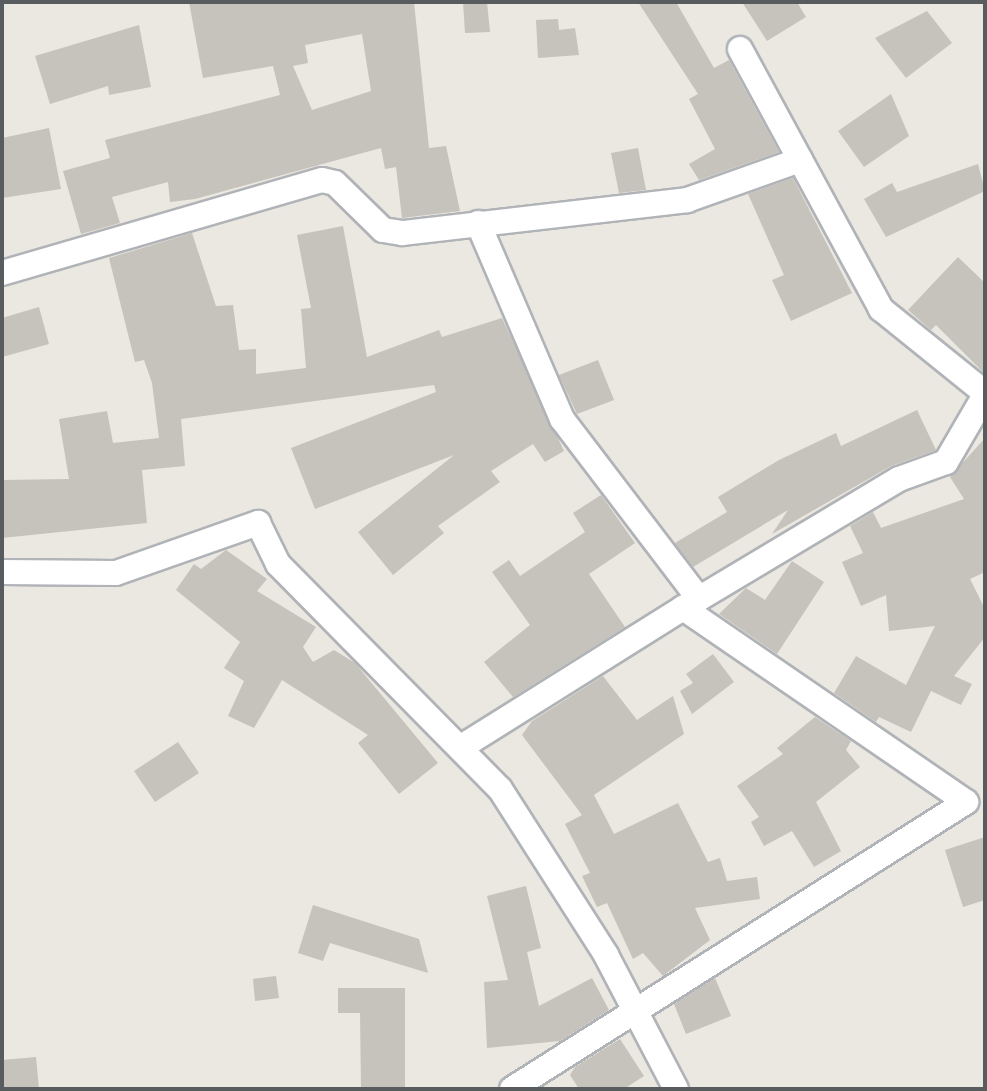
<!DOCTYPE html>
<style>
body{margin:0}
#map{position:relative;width:987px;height:1091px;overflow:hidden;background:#eae8e0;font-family:Arial,sans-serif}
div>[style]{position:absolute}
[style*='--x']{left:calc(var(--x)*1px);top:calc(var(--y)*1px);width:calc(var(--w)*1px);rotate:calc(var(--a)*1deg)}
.building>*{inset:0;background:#c6c2bc}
.roads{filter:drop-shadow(2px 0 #b0b3b7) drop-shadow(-2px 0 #b0b3b7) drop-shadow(0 2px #b0b3b7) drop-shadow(0 -2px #b0b3b7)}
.street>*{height:24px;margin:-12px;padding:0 12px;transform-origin:12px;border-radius:12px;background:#fff}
span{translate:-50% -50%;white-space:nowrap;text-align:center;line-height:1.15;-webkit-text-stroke:8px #fff;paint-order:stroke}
.frame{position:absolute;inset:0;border:4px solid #595c5f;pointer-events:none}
</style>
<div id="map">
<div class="building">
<div style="clip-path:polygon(evenodd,189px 2px,414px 2px,429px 148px,446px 146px,460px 211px,402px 218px,396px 167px,385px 169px,381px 148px,195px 199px,170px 202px,168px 182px,112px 197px,120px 223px,81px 234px,63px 171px,110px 158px,105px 140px,280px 95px,273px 66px,203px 78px,189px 2px,362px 34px,371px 91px,312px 110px,293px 66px,308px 63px,305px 45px,362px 34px)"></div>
<div style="clip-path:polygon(463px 2px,487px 2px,490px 32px,465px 33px)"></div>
<div style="clip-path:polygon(638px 2px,676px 2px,714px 68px,729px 60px,779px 152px,699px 180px,689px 164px,715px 149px,689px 99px,698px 94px)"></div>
<div style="clip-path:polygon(742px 2px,797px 2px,806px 17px,767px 41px)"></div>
<div style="clip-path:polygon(927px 11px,952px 43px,906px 78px,875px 38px)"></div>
<div style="clip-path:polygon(558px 19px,559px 30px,575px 28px,579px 55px,538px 58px,536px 20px)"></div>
<div style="clip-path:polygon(139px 25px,151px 87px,109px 95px,108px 86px,50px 104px,35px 56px)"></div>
<div style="clip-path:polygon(891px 94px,909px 136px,864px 167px,838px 131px)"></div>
<div style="clip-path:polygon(49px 128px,61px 189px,2px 198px,2px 138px)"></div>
<div style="clip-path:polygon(638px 148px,646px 190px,619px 193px,611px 153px)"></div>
<div style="clip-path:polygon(978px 164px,985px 191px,886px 237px,864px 199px,892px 183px,897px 192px)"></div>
<div style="clip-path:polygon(793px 178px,852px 293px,791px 321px,772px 280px,784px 275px,748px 194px)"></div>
<div style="clip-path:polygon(343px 226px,367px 357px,439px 330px,442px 337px,502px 318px,564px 451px,545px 462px,533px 444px,491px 471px,500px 482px,438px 526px,444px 533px,393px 575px,358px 532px,454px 455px,315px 509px,291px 448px,436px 392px,434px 385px,181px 419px,185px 466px,142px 470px,147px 523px,2px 538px,2px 480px,69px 479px,59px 419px,107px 411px,113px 443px,159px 438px,152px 383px,144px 360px,135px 362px,109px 258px,192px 233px,216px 306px,233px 305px,239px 350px,256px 349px,256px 374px,306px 368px,301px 309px,311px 308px,297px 235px)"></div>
<div style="clip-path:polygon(958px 257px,985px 283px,985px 374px,936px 325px,931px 330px,908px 310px)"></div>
<div style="clip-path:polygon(39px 307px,49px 344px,2px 357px,2px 318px)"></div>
<div style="clip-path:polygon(598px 360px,614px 400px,577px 414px,559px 375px)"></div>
<div style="clip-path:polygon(917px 410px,936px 450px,891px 466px,772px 534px,788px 510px,693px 567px,675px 543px,727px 512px,718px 497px,779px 460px,836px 433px,841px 446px)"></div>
<div style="clip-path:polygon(985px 438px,985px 572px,970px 579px,985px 609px,985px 637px,954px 676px,972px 684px,961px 705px,931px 691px,911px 732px,879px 717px,876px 722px,834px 693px,856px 656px,906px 685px,935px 626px,889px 631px,886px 595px,861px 606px,842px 562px,863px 553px,850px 526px,873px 512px,881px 528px,964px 499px,950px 477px)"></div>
<div style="clip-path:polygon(601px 495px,635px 543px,589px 574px,625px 627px,513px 697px,484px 662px,530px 625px,492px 572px,509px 560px,520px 576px,585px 532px,573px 513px)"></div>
<div style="clip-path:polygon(226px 550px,267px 579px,257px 591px,316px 627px,303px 647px,313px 662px,334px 650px,355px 663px,438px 763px,399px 794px,358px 743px,368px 735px,282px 680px,254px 728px,228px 716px,244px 681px,224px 668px,240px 642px,176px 590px,194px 564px,201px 569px)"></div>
<div style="clip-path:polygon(792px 561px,824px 582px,777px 654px,719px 614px,746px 588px,765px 600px)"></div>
<div style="clip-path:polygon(713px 654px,734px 682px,692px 714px,680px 691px,693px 683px,686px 674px)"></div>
<div style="clip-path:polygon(603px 676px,637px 720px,673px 696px,684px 734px,594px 795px,614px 834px,678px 803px,708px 862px,720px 858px,727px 881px,757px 877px,760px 899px,695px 908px,710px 940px,663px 976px,643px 953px,633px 959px,607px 903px,597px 907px,582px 876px,590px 873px,565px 824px,582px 815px,522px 735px,532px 721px)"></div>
<div style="clip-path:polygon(815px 717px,851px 741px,846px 750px,860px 767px,816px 802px,841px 851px,814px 867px,792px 831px,764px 846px,751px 822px,759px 817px,737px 786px,783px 754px,777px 748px)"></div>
<div style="clip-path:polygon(178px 742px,199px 773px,155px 802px,134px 771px)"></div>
<div style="clip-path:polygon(985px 837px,985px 900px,963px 907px,945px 850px)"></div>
<div style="clip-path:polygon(526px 886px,541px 948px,527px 952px,539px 1006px,592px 978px,609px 1010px,560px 1041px,487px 1048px,484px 982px,508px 980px,487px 896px)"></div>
<div style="clip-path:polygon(313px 905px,419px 939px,428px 973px,330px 943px,323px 961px,298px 953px)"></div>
<div style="clip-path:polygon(276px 976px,279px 998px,255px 1001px,253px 979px)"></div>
<div style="clip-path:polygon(715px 978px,731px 1016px,686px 1034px,674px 1004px)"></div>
<div style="clip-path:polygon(338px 988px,405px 988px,405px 1087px,361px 1087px,360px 1013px,338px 1013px)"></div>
<div style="clip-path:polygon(620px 1039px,644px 1076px,624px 1089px,579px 1089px,570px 1075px,575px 1067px)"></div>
<div style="clip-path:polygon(36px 1057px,39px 1089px,2px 1089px,2px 1060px)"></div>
</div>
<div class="roads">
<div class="street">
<div style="--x:740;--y:49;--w:296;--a:61.5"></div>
<div style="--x:881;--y:309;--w:134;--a:38.9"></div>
<div style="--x:478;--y:223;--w:213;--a:66.8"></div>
<div style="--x:562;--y:419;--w:226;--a:52.7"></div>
<div style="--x:2;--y:273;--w:333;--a:-16.2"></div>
<div style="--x:322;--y:180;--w:13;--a:13"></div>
<div style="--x:335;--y:183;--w:67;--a:44.4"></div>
<div style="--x:383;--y:230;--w:20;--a:9"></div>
<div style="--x:403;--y:233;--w:286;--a:-6.6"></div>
<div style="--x:687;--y:200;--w:120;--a:-19.5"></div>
<div style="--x:2;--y:572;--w:114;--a:0.5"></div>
<div style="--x:116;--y:573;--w:151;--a:-19.4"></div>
<div style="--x:258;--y:523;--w:46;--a:64"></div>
<div style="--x:278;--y:564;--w:316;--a:45.4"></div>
<div style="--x:500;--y:789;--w:197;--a:57.4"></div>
<div style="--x:606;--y:955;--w:151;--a:62.4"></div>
<div style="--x:685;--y:607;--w:249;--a:-30.9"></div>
<div style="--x:899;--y:479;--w:50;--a:-19.9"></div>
<div style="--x:946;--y:462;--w:78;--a:-59.8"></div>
<div style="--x:463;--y:746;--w:260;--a:-32.1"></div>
<div style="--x:683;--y:608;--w:343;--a:34.4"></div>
<div style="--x:966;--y:802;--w:537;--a:147.7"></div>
</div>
</div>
<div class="frame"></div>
</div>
